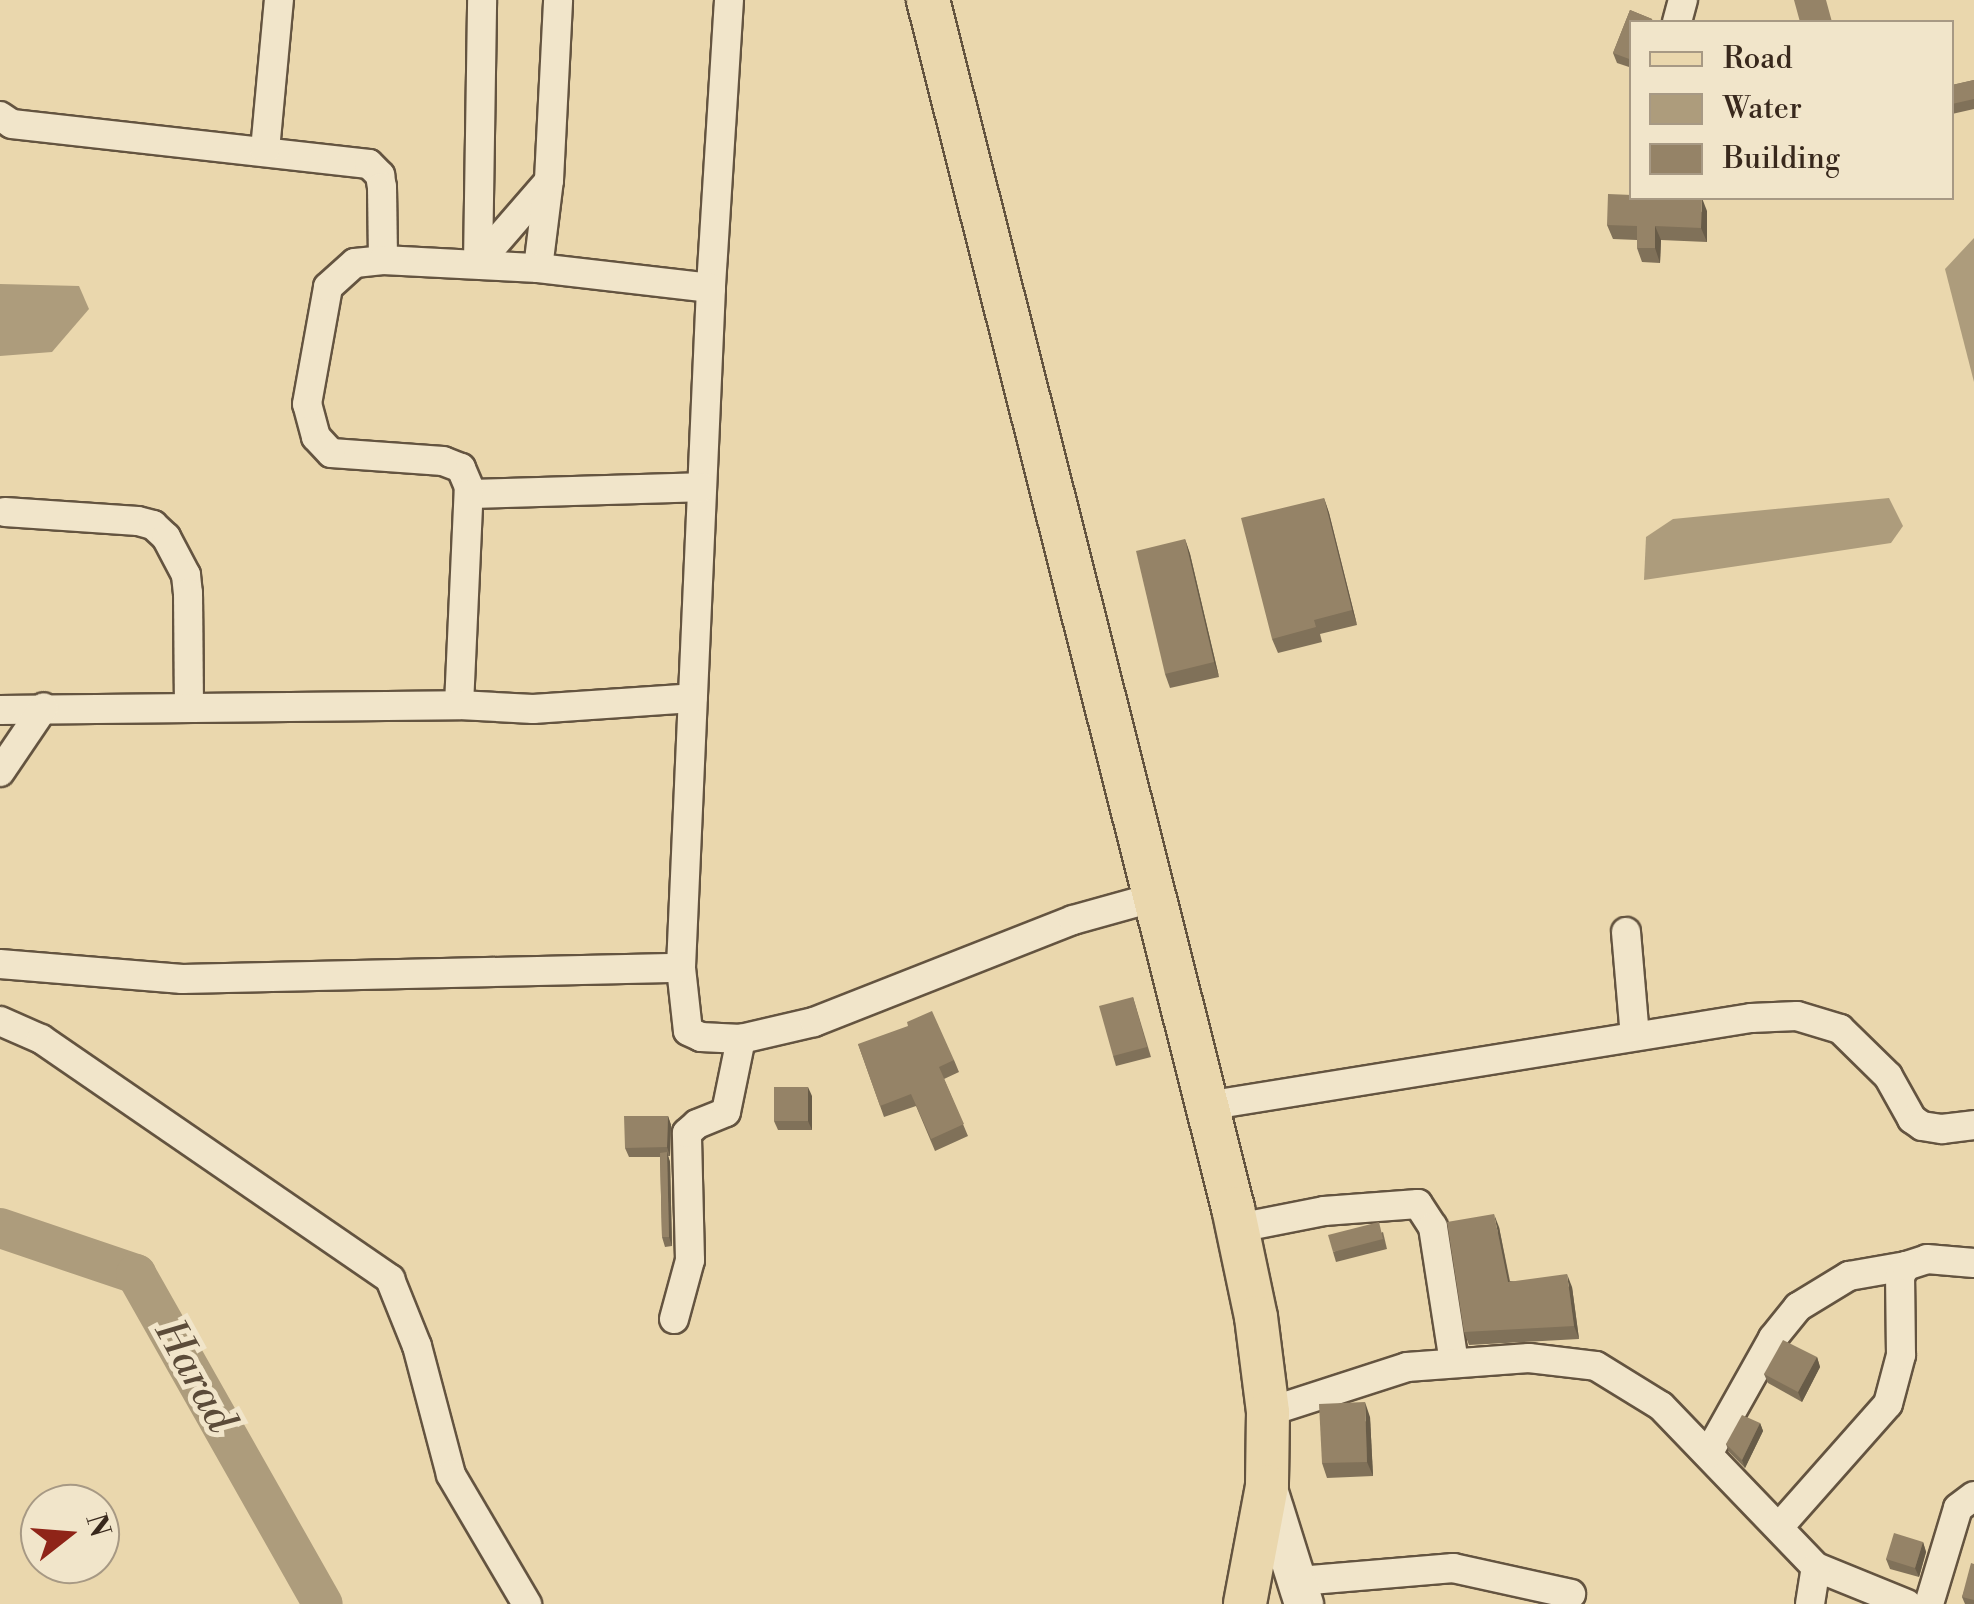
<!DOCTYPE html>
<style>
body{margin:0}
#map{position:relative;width:1974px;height:1604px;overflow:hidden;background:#ead7ad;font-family:"Libre Bodoni",serif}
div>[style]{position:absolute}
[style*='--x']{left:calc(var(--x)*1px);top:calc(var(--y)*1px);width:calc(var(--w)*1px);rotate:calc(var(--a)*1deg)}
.water>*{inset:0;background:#ad9c7c}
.river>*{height:40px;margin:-20px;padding:0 20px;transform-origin:20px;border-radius:20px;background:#ad9c7c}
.roads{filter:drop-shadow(2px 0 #645440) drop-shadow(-2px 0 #645440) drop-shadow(0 2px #645440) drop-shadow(0 -2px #645440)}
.street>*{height:28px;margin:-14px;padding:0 14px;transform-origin:14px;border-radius:14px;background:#f1e5ca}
.secondary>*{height:38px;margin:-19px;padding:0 19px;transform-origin:19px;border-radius:19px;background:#f1e5ca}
.primary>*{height:42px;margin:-21px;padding:0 21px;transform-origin:21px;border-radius:21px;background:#ead7ad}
.wall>*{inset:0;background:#807159}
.shaded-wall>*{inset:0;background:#685c48}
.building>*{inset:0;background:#958367}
span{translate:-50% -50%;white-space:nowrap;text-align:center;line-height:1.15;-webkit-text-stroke:10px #f1e5ca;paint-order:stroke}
.water-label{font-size:42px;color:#5b4b39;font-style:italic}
.legend{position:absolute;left:1629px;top:20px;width:325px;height:180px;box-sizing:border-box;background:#f1e5ca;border:2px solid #a79984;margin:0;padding:12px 18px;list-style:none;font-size:30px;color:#38281c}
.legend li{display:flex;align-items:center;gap:20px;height:50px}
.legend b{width:50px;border:2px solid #a79984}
.north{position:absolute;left:20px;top:1484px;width:100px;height:100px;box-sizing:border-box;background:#f1e5ca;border:2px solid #a79984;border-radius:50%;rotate:73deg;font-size:28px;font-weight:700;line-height:40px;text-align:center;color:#38281c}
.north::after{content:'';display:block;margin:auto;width:35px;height:45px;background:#8f2418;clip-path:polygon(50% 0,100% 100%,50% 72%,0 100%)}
</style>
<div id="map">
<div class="water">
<div style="clip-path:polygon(1974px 238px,1974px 382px,1945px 269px)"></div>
<div style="clip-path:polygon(0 284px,79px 286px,89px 309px,52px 352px,0 356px)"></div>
<div style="clip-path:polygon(1889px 498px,1903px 526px,1891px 543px,1644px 580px,1646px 537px,1673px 519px)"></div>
</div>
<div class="river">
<div style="--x:0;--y:1228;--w:144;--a:18.7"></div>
<div style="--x:136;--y:1274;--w:379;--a:60.5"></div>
</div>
<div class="roads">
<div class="street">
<div style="--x:729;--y:0;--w:289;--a:93.6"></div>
<div style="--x:711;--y:288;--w:681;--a:92.53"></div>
<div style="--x:681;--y:968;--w:63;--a:83.7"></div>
<div style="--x:688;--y:1031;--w:14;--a:25"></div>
<div style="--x:701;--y:1037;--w:40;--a:2.9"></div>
<div style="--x:741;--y:1039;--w:75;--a:-13.1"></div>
<div style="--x:814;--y:1022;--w:278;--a:-21.5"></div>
<div style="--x:1073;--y:920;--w:82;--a:-15.6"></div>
<div style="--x:1677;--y:22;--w:23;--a:-75"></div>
<div style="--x:0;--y:116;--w:14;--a:34"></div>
<div style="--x:12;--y:124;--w:359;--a:6.4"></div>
<div style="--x:369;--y:164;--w:16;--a:45"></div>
<div style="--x:380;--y:175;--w:12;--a:81"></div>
<div style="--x:382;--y:187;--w:73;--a:89.2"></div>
<div style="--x:265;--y:150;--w:151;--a:-84.7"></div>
<div style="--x:478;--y:263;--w:263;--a:-89.1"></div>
<div style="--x:478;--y:263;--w:108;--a:-49.1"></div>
<div style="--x:538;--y:268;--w:89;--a:-82.9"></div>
<div style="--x:549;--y:180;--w:180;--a:-87.1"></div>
<div style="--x:469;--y:494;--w:233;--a:-1.7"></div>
<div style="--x:5;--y:512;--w:133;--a:3.9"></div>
<div style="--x:138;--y:521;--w:16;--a:15"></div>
<div style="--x:153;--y:525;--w:18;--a:43"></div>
<div style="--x:166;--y:537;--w:43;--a:62.2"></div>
<div style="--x:186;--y:575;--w:18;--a:84"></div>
<div style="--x:188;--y:593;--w:114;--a:89.5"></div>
<div style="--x:459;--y:705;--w:218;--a:-87.4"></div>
<div style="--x:469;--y:487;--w:21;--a:-113"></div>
<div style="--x:461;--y:468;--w:19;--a:-159"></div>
<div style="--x:443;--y:461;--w:112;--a:-175.9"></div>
<div style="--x:331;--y:453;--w:22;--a:-133"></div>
<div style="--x:316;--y:437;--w:34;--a:-105"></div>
<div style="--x:307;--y:404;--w:119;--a:-79.8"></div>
<div style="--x:328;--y:287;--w:36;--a:-42"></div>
<div style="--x:355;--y:263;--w:28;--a:-6"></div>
<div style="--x:383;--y:260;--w:155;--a:3"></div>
<div style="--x:538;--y:268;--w:174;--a:6.6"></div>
<div style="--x:0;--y:710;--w:459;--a:-0.6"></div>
<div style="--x:459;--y:705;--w:74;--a:3.1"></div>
<div style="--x:533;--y:709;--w:160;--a:-3.9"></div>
<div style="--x:0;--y:772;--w:78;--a:-55.9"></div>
<div style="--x:1626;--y:932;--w:104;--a:85.1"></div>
<div style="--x:0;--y:964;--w:183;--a:4.7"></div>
<div style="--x:182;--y:979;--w:499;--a:-1.3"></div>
<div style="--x:0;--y:1021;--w:45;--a:23.7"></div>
<div style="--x:41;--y:1039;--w:424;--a:34.5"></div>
<div style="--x:390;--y:1279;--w:72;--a:68.1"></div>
<div style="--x:417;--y:1346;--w:133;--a:75.2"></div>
<div style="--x:451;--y:1475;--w:150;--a:59.5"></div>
<div style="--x:1206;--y:1106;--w:552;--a:-9.17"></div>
<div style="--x:1751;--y:1018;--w:46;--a:-2.5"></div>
<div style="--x:1797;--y:1016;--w:45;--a:16.8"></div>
<div style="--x:1840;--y:1029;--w:67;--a:44.4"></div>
<div style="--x:1888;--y:1076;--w:49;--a:60.8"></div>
<div style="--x:1912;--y:1119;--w:12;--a:35"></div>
<div style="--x:1922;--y:1126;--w:20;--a:9"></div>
<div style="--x:1942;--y:1129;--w:32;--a:-7"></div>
<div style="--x:1238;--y:1228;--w:88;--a:-11.2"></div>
<div style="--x:1324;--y:1211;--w:94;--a:-4.3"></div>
<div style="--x:1418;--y:1204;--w:27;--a:57"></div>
<div style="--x:1433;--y:1227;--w:137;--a:81.2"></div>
<div style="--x:674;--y:1319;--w:61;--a:-74.8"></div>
<div style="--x:690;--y:1260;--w:127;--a:-91.4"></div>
<div style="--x:687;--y:1133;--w:13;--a:-42"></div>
<div style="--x:697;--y:1124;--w:31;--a:-22"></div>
<div style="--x:726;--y:1112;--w:75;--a:-78.4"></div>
<div style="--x:1268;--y:1412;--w:146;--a:-17.9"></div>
<div style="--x:1407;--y:1367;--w:122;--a:-4.2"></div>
<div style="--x:1529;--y:1358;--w:67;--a:6.8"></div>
<div style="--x:1596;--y:1366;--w:76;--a:31.6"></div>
<div style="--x:1661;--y:1406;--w:223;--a:46.1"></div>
<div style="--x:1816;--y:1567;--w:98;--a:22.1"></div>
<div style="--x:1708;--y:1454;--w:133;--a:-60.7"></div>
<div style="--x:1773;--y:1338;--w:40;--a:-51"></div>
<div style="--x:1798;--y:1307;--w:60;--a:-31.3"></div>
<div style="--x:1849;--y:1276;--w:58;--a:-10"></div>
<div style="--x:1779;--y:1527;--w:164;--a:-48.5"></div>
<div style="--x:1888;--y:1404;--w:51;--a:-75.1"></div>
<div style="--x:1901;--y:1355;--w:79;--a:-90.7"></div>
<div style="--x:1900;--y:1276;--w:12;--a:-59"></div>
<div style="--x:1906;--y:1266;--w:22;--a:-18"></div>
<div style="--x:1927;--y:1259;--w:47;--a:4.9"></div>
<div style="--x:1299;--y:1581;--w:155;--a:-4.8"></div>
<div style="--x:1453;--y:1568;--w:121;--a:12.4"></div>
<div style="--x:1810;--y:1604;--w:37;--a:-81"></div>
<div style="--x:1929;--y:1604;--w:100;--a:-73.2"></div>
<div style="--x:1958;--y:1508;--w:20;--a:-37"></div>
</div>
<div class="secondary">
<div style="--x:1267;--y:1486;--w:124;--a:72.6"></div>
</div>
<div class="primary">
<div style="--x:928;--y:0;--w:1246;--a:75.83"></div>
<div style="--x:1233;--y:1208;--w:111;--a:78.1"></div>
<div style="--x:1256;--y:1317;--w:96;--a:82.8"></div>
<div style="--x:1268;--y:1412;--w:74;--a:90.8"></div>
<div style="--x:1267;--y:1486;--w:120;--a:100.6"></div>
</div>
</div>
<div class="wall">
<div style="clip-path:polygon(1630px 10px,1652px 19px,1653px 22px,1632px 22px,1632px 68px,1617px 63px,1613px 53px)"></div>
<div style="clip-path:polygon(1974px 80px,1974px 109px,1952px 114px,1952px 85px)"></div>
<div style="clip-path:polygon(1707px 211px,1707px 242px,1661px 240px,1660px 263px,1642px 262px,1637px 248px,1637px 240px,1613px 239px,1607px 225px)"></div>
<div style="clip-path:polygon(1324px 498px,1329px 513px,1357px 625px,1320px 634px,1322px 642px,1278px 653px,1272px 639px)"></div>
<div style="clip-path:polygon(1185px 539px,1190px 554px,1219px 677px,1170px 688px,1165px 674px)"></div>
<div style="clip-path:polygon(1133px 997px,1151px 1057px,1116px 1066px,1113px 1056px)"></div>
<div style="clip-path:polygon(858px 1044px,954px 1060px,959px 1072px,944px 1079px,968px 1136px,935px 1151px,916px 1106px,884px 1117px)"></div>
<div style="clip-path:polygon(812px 1096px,812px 1130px,778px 1130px,774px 1121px)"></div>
<div style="clip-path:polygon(668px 1116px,671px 1125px,670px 1156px,668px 1156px,670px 1162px,672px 1246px,665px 1247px,662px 1237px,660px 1157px,629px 1157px,625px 1148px)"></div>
<div style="clip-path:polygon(1499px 1227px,1510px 1281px,1572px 1287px,1579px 1339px,1469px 1345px,1464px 1332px)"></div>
<div style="clip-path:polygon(1383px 1232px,1387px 1249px,1336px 1262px,1333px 1252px)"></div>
<div style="clip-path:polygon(1817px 1357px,1820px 1367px,1802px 1402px,1768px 1383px,1764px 1374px)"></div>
<div style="clip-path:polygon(1370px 1417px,1373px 1476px,1327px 1478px,1322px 1463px)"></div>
<div style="clip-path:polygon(1760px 1423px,1763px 1431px,1745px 1468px,1729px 1452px,1726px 1444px)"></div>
<div style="clip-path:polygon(1923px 1542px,1926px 1552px,1919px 1577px,1890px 1569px,1886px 1559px)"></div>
<div style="clip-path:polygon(1974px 1564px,1974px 1604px,1965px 1604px,1962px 1597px)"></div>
</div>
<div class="shaded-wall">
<div style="clip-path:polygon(1702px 198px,1707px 211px,1707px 242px,1701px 228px)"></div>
<div style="clip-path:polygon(1655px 226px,1661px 240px,1660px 263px,1655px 248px)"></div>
<div style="clip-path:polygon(1324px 498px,1329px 513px,1357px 625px,1352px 610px)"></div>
<div style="clip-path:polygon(1185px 539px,1190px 554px,1219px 677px,1214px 662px)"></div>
<div style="clip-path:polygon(808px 1087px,812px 1096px,812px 1130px,808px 1121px)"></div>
<div style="clip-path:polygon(668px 1116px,671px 1125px,670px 1156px,667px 1147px)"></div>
<div style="clip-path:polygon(667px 1152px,670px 1162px,672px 1246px,669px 1237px)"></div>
<div style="clip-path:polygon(1494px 1214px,1499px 1227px,1512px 1295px,1508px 1282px)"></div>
<div style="clip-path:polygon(1567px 1274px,1572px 1287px,1579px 1339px,1574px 1326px)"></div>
<div style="clip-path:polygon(1817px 1357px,1820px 1367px,1802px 1402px,1798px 1392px)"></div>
<div style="clip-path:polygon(1365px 1402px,1370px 1417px,1373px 1476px,1367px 1462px)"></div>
<div style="clip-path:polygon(1760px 1423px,1763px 1431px,1745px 1468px,1742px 1460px)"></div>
<div style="clip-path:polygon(1923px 1542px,1926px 1552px,1919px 1577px,1915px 1568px)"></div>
</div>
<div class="building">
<div style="clip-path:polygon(1794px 0,1826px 0,1832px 22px,1800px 22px)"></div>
<div style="clip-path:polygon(1630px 10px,1652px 19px,1651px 22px,1632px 22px,1632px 60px,1613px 53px)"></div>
<div style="clip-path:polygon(1974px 80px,1974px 99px,1952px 104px,1952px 85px)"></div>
<div style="clip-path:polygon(1608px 194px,1632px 195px,1632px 198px,1702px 198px,1701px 228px,1655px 226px,1655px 248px,1637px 248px,1637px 226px,1607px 225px)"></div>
<div style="clip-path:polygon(1324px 498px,1352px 610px,1314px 620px,1316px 627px,1272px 639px,1241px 518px)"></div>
<div style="clip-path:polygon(1185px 539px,1214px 662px,1165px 674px,1136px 551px)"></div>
<div style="clip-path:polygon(1133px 997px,1147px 1047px,1113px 1056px,1099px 1006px)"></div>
<div style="clip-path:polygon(932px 1011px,954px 1060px,939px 1067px,964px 1124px,931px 1139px,911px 1094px,880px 1106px,858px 1044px,908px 1026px,907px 1022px)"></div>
<div style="clip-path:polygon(774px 1087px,808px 1087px,808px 1121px,774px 1121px)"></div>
<div style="clip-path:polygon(624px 1116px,668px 1116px,667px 1147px,625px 1148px)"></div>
<div style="clip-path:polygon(667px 1152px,669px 1237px,662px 1237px,660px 1153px)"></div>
<div style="clip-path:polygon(1494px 1214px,1508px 1282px,1567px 1274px,1574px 1326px,1464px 1332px,1447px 1222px)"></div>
<div style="clip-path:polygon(1379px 1222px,1383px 1239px,1333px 1252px,1328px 1235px)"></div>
<div style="clip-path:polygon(1783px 1340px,1817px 1357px,1798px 1392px,1764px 1374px)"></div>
<div style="clip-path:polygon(1365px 1402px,1367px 1462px,1322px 1463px,1319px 1404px)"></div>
<div style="clip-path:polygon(1742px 1415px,1760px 1423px,1742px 1460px,1726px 1444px)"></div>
<div style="clip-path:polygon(1894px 1533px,1923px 1542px,1915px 1568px,1886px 1559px)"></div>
<div style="clip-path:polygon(1971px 1563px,1974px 1564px,1974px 1600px,1962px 1597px)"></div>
</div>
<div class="water-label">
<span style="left:194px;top:1376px;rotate:61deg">Harad</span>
</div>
<ul class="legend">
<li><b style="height:12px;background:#ead7ad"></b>Road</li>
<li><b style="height:28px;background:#ad9c7c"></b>Water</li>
<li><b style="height:28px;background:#958367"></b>Building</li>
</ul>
<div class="north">N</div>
</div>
